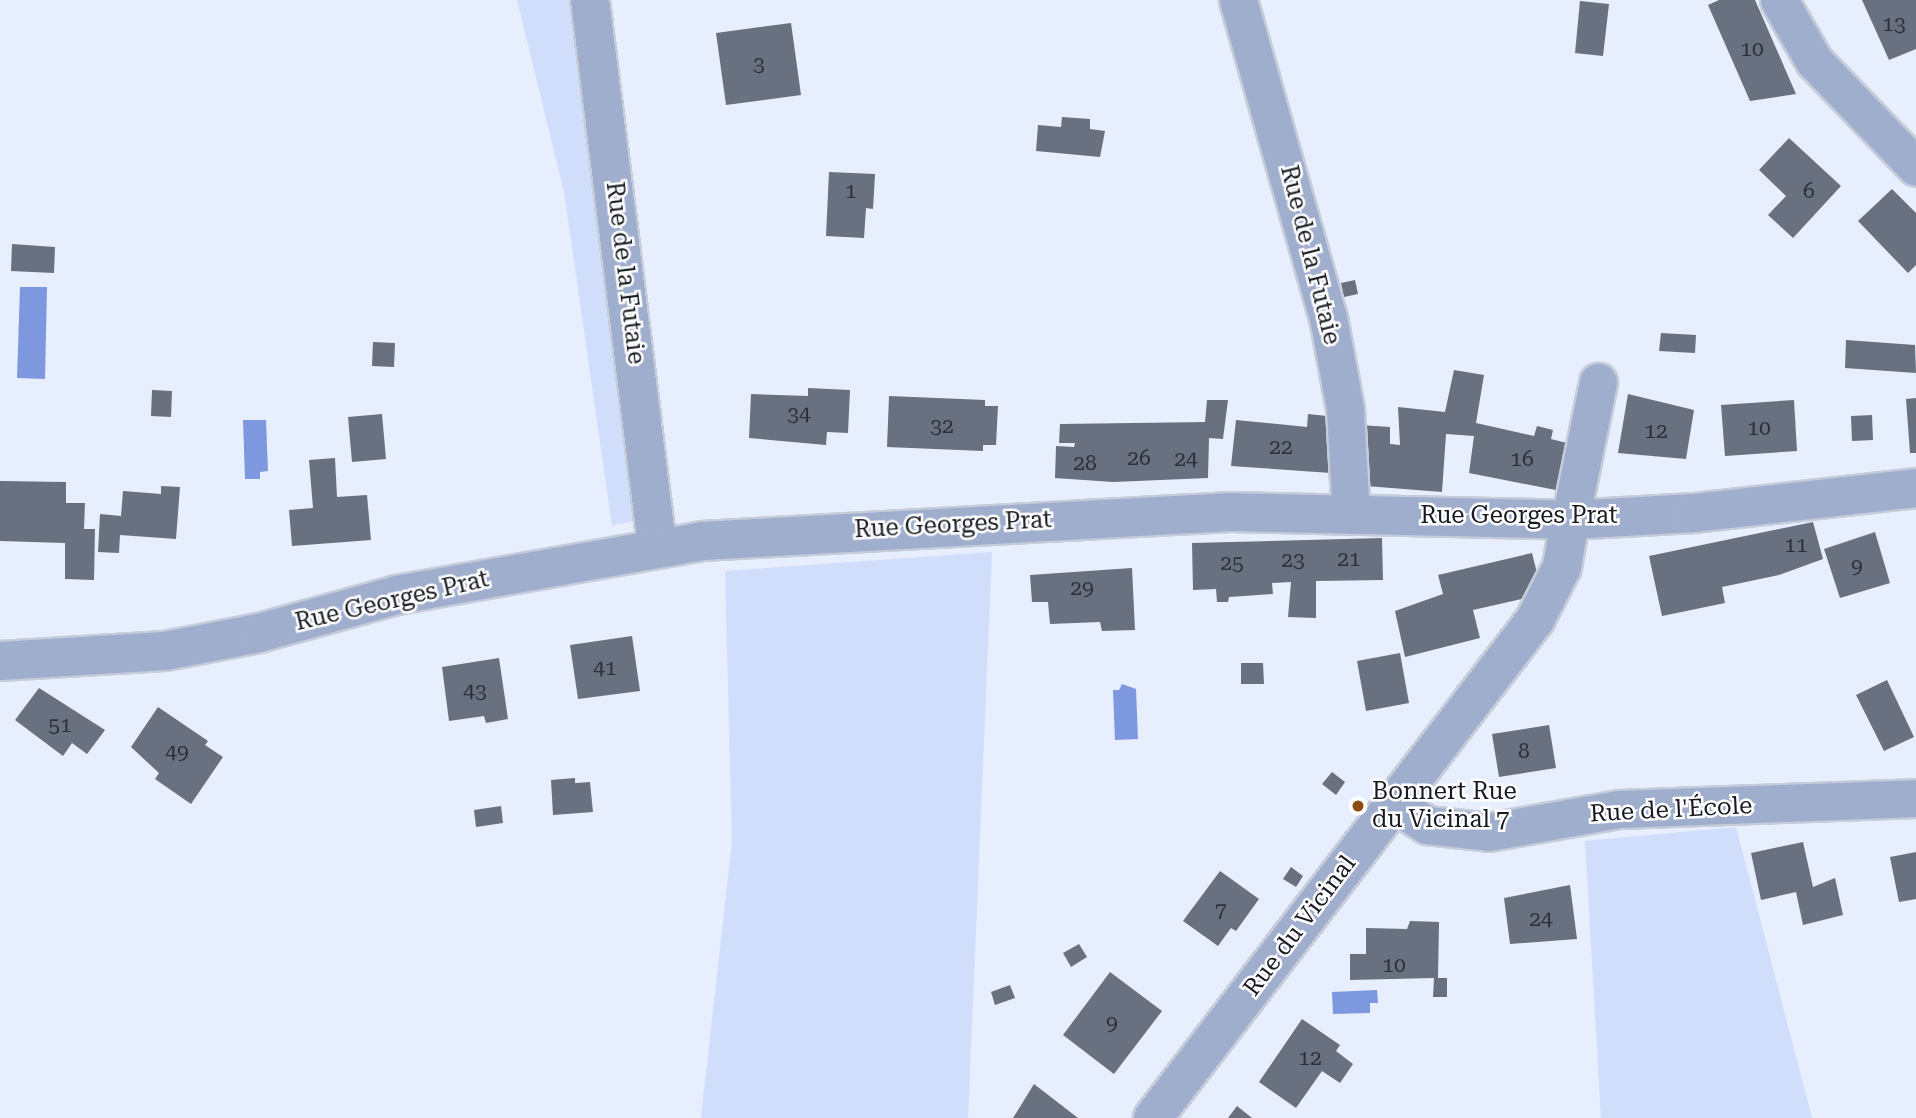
<!DOCTYPE html>
<meta charset="utf-8">
<style>
body{margin:0}
#map{position:relative;width:1916px;height:1118px;overflow:hidden;background:#e7eefd;font-family:"Roboto Serif",serif}
div>[style]{position:absolute}
[style*='--x']{left:calc(var(--x)*1px);top:calc(var(--y)*1px);width:calc(var(--w)*1px);rotate:calc(var(--a)*1deg)}
.green>*{inset:0;background:#d0ddfb}
.water>*{inset:0;background:#7d98df}
.building>*{inset:0;background:#697080}
.roads{filter:drop-shadow(2px 0 #c6ccda) drop-shadow(-2px 0 #c6ccda) drop-shadow(0 2px #c6ccda) drop-shadow(0 -2px #c6ccda)}
.minor>*{height:37px;margin:-18.5px;padding:0 18.5px;transform-origin:18.5px;border-radius:18.5px;background:#a0aece}
.tertiary>*{height:38px;margin:-19px;padding:0 19px;transform-origin:19px;border-radius:19px;background:#a0aece}
.dots>*{width:19px;height:19px;translate:-50% -50%;box-sizing:border-box;border:4px solid #fff;border-radius:50%}
span{translate:-50% -50%;white-space:nowrap;text-align:center;line-height:1.15;-webkit-text-stroke:5px #fff;paint-order:stroke}
.number-label{font-size:21px;color:#2c3039}
.number-label span{-webkit-text-stroke-width:0}
.street-label{font-size:24px;color:#171a21}
.poi-label{font-size:24px;color:#171a21}
.left{translate:0 -50%;text-align:left}
</style>
<div id="map">
<div class="green">
<div style="clip-path:polygon(517px 0,590px 0,655px 518px,612px 525px,564px 192px)"></div>
<div style="clip-path:polygon(992px 552px,968px 1118px,701px 1118px,732px 841px,725px 571px)"></div>
<div style="clip-path:polygon(1736px 827px,1812px 1118px,1601px 1118px,1585px 841px)"></div>
</div>
<div class="water">
<div style="clip-path:polygon(20px 287px,47px 287px,45px 379px,17px 378px)"></div>
<div style="clip-path:polygon(243px 420px,266px 420px,268px 471px,260px 472px,260px 479px,245px 479px)"></div>
<div style="clip-path:polygon(1122px 684px,1136px 689px,1138px 739px,1115px 740px,1113px 690px,1119px 690px)"></div>
<div style="clip-path:polygon(1377px 990px,1378px 1003px,1370px 1003px,1370px 1013px,1333px 1014px,1332px 992px)"></div>
</div>
<div class="building">
<div style="clip-path:polygon(1719px 0,1755px 0,1796px 94px,1750px 101px,1708px 5px)"></div>
<div style="clip-path:polygon(1862px 0,1916px 0,1916px 49px,1889px 60px)"></div>
<div style="clip-path:polygon(1580px 1px,1609px 4px,1603px 56px,1575px 53px)"></div>
<div style="clip-path:polygon(791px 23px,801px 95px,726px 105px,716px 33px)"></div>
<div style="clip-path:polygon(1062px 117px,1090px 119px,1090px 129px,1105px 131px,1100px 157px,1036px 151px,1038px 125px,1061px 127px)"></div>
<div style="clip-path:polygon(1789px 138px,1841px 186px,1793px 238px,1768px 215px,1786px 196px,1759px 170px)"></div>
<div style="clip-path:polygon(829px 172px,875px 174px,873px 209px,866px 208px,864px 238px,826px 236px)"></div>
<div style="clip-path:polygon(1892px 189px,1916px 213px,1916px 265px,1908px 273px,1858px 221px)"></div>
<div style="clip-path:polygon(12px 244px,55px 247px,54px 273px,11px 271px)"></div>
<div style="clip-path:polygon(1355px 280px,1358px 294px,1344px 297px,1341px 283px)"></div>
<div style="clip-path:polygon(1661px 333px,1696px 335px,1695px 353px,1659px 351px)"></div>
<div style="clip-path:polygon(1846px 340px,1915px 345px,1916px 373px,1845px 368px)"></div>
<div style="clip-path:polygon(373px 342px,395px 343px,394px 367px,372px 366px)"></div>
<div style="clip-path:polygon(1454px 370px,1484px 375px,1476px 423px,1534px 436px,1537px 426px,1553px 430px,1551px 439px,1575px 445px,1566px 492px,1469px 473px,1474px 436px,1446px 434px,1442px 492px,1366px 486px,1360px 425px,1390px 427px,1390px 444px,1400px 445px,1398px 407px,1445px 412px)"></div>
<div style="clip-path:polygon(808px 388px,850px 390px,848px 433px,827px 432px,826px 445px,749px 438px,751px 394px,808px 396px)"></div>
<div style="clip-path:polygon(152px 390px,172px 391px,171px 417px,151px 416px)"></div>
<div style="clip-path:polygon(1628px 394px,1694px 410px,1686px 459px,1618px 453px)"></div>
<div style="clip-path:polygon(889px 396px,985px 400px,985px 406px,998px 406px,996px 445px,983px 445px,983px 451px,887px 447px)"></div>
<div style="clip-path:polygon(1916px 398px,1916px 453px,1910px 453px,1906px 399px)"></div>
<div style="clip-path:polygon(1207px 400px,1228px 400px,1223px 439px,1209px 438px,1208px 478px,1113px 482px,1055px 478px,1056px 446px,1074px 447px,1075px 443px,1059px 443px,1060px 424px,1205px 422px)"></div>
<div style="clip-path:polygon(1794px 400px,1797px 451px,1725px 456px,1721px 405px)"></div>
<div style="clip-path:polygon(382px 414px,386px 459px,352px 462px,348px 417px)"></div>
<div style="clip-path:polygon(1308px 414px,1327px 416px,1331px 473px,1231px 466px,1236px 420px,1307px 427px)"></div>
<div style="clip-path:polygon(1872px 415px,1873px 440px,1852px 441px,1851px 416px)"></div>
<div style="clip-path:polygon(335px 458px,337px 497px,367px 495px,371px 540px,292px 546px,289px 510px,313px 508px,309px 460px)"></div>
<div style="clip-path:polygon(0 481px,66px 482px,66px 503px,85px 503px,84px 529px,95px 529px,94px 580px,65px 579px,65px 543px,0 541px)"></div>
<div style="clip-path:polygon(161px 486px,180px 487px,176px 539px,120px 535px,119px 553px,98px 552px,100px 514px,121px 516px,123px 491px,161px 494px)"></div>
<div style="clip-path:polygon(1813px 522px,1823px 559px,1779px 575px,1722px 587px,1725px 603px,1662px 616px,1649px 556px)"></div>
<div style="clip-path:polygon(1875px 532px,1890px 583px,1840px 598px,1824px 549px)"></div>
<div style="clip-path:polygon(1382px 538px,1383px 580px,1316px 581px,1316px 618px,1288px 617px,1291px 582px,1272px 583px,1273px 594px,1229px 597px,1228px 602px,1217px 602px,1216px 589px,1193px 590px,1192px 543px)"></div>
<div style="clip-path:polygon(1532px 553px,1539px 581px,1531px 597px,1473px 610px,1480px 638px,1405px 657px,1395px 611px,1443px 594px,1438px 575px)"></div>
<div style="clip-path:polygon(1132px 568px,1135px 630px,1102px 631px,1100px 622px,1050px 624px,1048px 602px,1032px 602px,1030px 575px)"></div>
<div style="clip-path:polygon(632px 636px,640px 691px,578px 699px,570px 645px)"></div>
<div style="clip-path:polygon(1400px 653px,1409px 703px,1366px 711px,1357px 661px)"></div>
<div style="clip-path:polygon(499px 658px,508px 719px,486px 723px,484px 716px,449px 721px,442px 667px)"></div>
<div style="clip-path:polygon(1241px 663px,1263px 663px,1264px 684px,1241px 684px)"></div>
<div style="clip-path:polygon(1887px 680px,1914px 737px,1884px 751px,1856px 695px)"></div>
<div style="clip-path:polygon(39px 688px,105px 730px,87px 754px,72px 743px,63px 756px,15px 720px)"></div>
<div style="clip-path:polygon(158px 707px,208px 741px,205px 745px,223px 757px,191px 804px,155px 779px,159px 773px,131px 747px)"></div>
<div style="clip-path:polygon(1549px 725px,1556px 768px,1499px 777px,1492px 734px)"></div>
<div style="clip-path:polygon(1332px 772px,1345px 782px,1336px 795px,1322px 784px)"></div>
<div style="clip-path:polygon(575px 778px,575px 783px,590px 782px,593px 812px,553px 815px,551px 780px)"></div>
<div style="clip-path:polygon(501px 806px,503px 823px,476px 827px,474px 810px)"></div>
<div style="clip-path:polygon(1803px 842px,1813px 887px,1835px 878px,1843px 915px,1803px 925px,1796px 892px,1761px 900px,1751px 853px)"></div>
<div style="clip-path:polygon(1916px 852px,1916px 899px,1899px 902px,1890px 857px)"></div>
<div style="clip-path:polygon(1291px 867px,1303px 876px,1296px 887px,1283px 879px)"></div>
<div style="clip-path:polygon(1220px 871px,1259px 899px,1236px 931px,1231px 928px,1218px 946px,1183px 921px)"></div>
<div style="clip-path:polygon(1570px 885px,1577px 939px,1510px 944px,1504px 898px)"></div>
<div style="clip-path:polygon(1410px 921px,1439px 922px,1438px 978px,1447px 978px,1447px 997px,1433px 997px,1434px 978px,1350px 980px,1350px 954px,1366px 954px,1366px 928px,1407px 929px)"></div>
<div style="clip-path:polygon(1079px 944px,1087px 957px,1071px 967px,1063px 953px)"></div>
<div style="clip-path:polygon(1110px 972px,1162px 1011px,1114px 1074px,1063px 1035px)"></div>
<div style="clip-path:polygon(1010px 985px,1015px 998px,995px 1005px,991px 992px)"></div>
<div style="clip-path:polygon(1302px 1019px,1340px 1045px,1336px 1051px,1353px 1064px,1340px 1083px,1322px 1071px,1296px 1108px,1259px 1082px)"></div>
<div style="clip-path:polygon(1034px 1084px,1078px 1118px,1013px 1118px)"></div>
<div style="clip-path:polygon(1237px 1106px,1252px 1118px,1228px 1118px)"></div>
</div>
<div class="roads">
<div class="minor">
<div style="--x:1238;--y:0;--w:330;--a:74.2"></div>
<div style="--x:1328;--y:317;--w:94;--a:79.5"></div>
<div style="--x:1345;--y:409;--w:106;--a:86.8"></div>
<div style="--x:1779;--y:0;--w:70;--a:60.2"></div>
<div style="--x:1814;--y:61;--w:147;--a:46.1"></div>
<div style="--x:1570;--y:520;--w:141;--a:-78.5"></div>
<div style="--x:1393;--y:803;--w:40;--a:32.9"></div>
<div style="--x:1427;--y:825;--w:62;--a:6.4"></div>
<div style="--x:1489;--y:832;--w:132;--a:-10"></div>
<div style="--x:1619;--y:809;--w:297;--a:-2.1"></div>
</div>
<div class="tertiary">
<div style="--x:590;--y:0;--w:550;--a:83"></div>
<div style="--x:0;--y:661;--w:165;--a:-3.5"></div>
<div style="--x:165;--y:651;--w:96;--a:-10.8"></div>
<div style="--x:259;--y:633;--w:143;--a:-15.4"></div>
<div style="--x:397;--y:595;--w:310;--a:-10"></div>
<div style="--x:702;--y:541;--w:529;--a:-3.14"></div>
<div style="--x:1230;--y:512;--w:340;--a:1.3"></div>
<div style="--x:1570;--y:520;--w:124;--a:-3.2"></div>
<div style="--x:1694;--y:513;--w:223;--a:-6.4"></div>
<div style="--x:1153;--y:1118;--w:628;--a:-52.51"></div>
<div style="--x:1535;--y:620;--w:59;--a:-63"></div>
<div style="--x:1562;--y:567;--w:48;--a:-80.3"></div>
</div>
</div>
<div class="dots">
<div style="left:1358px;top:806px;background:#8c4d12"></div>
</div>
<div class="number-label">
<span style="left:1894px;top:24px">13</span>
<span style="left:1752px;top:49px">10</span>
<span style="left:759px;top:64px">3</span>
<span style="left:851px;top:191px">1</span>
<span style="left:1809px;top:191px">6</span>
<span style="left:799px;top:414px">34</span>
<span style="left:942px;top:426px">32</span>
<span style="left:1759px;top:428px">10</span>
<span style="left:1656px;top:431px">12</span>
<span style="left:1281px;top:447px">22</span>
<span style="left:1139px;top:458px">26</span>
<span style="left:1186px;top:459px">24</span>
<span style="left:1522px;top:459px">16</span>
<span style="left:1085px;top:463px">28</span>
<span style="left:1796px;top:545px">11</span>
<span style="left:1349px;top:559px">21</span>
<span style="left:1293px;top:560px">23</span>
<span style="left:1232px;top:563px">25</span>
<span style="left:1857px;top:566px">9</span>
<span style="left:1082px;top:588px">29</span>
<span style="left:605px;top:668px">41</span>
<span style="left:475px;top:691px">43</span>
<span style="left:60px;top:725px">51</span>
<span style="left:1524px;top:751px">8</span>
<span style="left:177px;top:752px">49</span>
<span style="left:1221px;top:910px">7</span>
<span style="left:1541px;top:919px">24</span>
<span style="left:1394px;top:965px">10</span>
<span style="left:1112px;top:1023px">9</span>
<span style="left:1310px;top:1058px">12</span>
</div>
<div class="street-label">
<span style="left:1310px;top:255px;rotate:76deg">Rue de la Futaie</span>
<span style="left:625px;top:273px;rotate:83deg">Rue de la Futaie</span>
<span style="left:1519px;top:516px">Rue Georges Prat</span>
<span style="left:953px;top:525px;rotate:-3deg">Rue Georges Prat</span>
<span style="left:392px;top:601px;rotate:-13deg">Rue Georges Prat</span>
<span style="left:1671px;top:810px;rotate:-3deg">Rue de l'École</span>
<span style="left:1300px;top:926px;rotate:-53deg">Rue du Vicinal</span>
</div>
<div class="poi-label">
<span class="left" style="left:1372px;top:806px">Bonnert Rue<br>du Vicinal 7</span>
</div>
</div>
